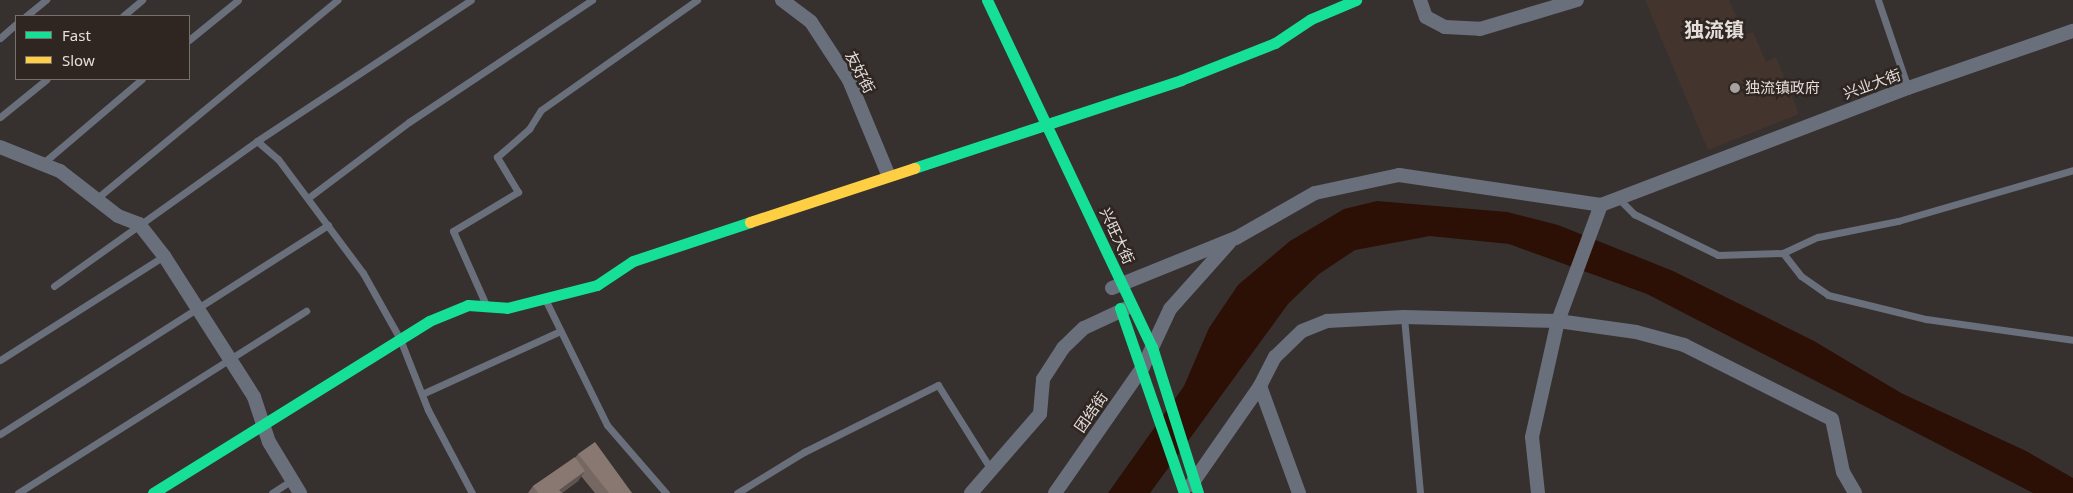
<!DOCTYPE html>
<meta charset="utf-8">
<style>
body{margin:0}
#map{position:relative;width:2073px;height:493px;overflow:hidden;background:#36312f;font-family:"Noto Sans","Noto Sans SC",sans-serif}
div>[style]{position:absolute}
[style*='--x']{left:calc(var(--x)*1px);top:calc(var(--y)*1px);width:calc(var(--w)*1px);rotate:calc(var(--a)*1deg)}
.built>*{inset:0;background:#43342e}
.water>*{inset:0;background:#2c0f05}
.lane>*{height:7px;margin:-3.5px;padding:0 3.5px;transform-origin:3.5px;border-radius:3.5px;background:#696f7b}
.street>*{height:14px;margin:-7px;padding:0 7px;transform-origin:7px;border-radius:7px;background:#696f7b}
.fast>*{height:11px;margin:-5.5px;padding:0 5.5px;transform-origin:5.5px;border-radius:5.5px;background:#16e098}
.slow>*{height:11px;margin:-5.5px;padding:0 5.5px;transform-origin:5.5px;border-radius:5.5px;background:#ffcf43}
.wall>*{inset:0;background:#756761}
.shaded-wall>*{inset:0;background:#5f544f}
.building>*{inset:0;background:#887871}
.dots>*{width:14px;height:14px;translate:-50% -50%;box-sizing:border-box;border:2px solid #2f2622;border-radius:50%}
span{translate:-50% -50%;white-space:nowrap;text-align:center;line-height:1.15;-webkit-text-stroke:5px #2f2622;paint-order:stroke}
.street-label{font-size:15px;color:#e4dedb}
.poi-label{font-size:15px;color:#e4dedb}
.left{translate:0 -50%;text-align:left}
.district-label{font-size:20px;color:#e4dedb;font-weight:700}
.legend{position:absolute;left:15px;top:15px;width:175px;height:65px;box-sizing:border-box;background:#2f2622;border:1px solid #77706c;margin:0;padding:6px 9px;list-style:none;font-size:15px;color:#e4dedb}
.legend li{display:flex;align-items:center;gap:10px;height:25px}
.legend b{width:25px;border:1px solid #77706c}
</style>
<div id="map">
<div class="built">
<div style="clip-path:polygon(1645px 0,1729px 0,1745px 35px,1753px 32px,1766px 62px,1776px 57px,1799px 114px,1708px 150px)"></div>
</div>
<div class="water">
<div style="clip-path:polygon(1377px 201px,1507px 212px,1558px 225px,1673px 271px,1814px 341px,1901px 393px,2026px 451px,2073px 478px,2073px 493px,2033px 493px,1647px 294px,1509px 244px,1430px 236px,1355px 250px,1319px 274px,1288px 304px,1150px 493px,1108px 493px,1184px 386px,1209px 328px,1238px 285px,1290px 241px,1344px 209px)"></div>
</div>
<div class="lane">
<div style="--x:1878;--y:0;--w:93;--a:71.2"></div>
<div style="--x:26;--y:16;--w:26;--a:-39"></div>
<div style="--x:123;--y:16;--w:25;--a:-40"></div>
<div style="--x:0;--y:38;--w:21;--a:-41"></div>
<div style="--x:189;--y:40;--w:63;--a:-39.2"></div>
<div style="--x:0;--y:117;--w:60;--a:-39"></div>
<div style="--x:257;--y:141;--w:28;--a:41"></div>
<div style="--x:278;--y:159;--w:142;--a:53.3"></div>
<div style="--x:363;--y:273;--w:76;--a:60.7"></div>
<div style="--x:400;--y:339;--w:76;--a:68.5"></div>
<div style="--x:428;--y:410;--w:94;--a:62.1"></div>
<div style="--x:42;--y:164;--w:131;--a:-40.4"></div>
<div style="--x:308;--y:198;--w:126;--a:-37"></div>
<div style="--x:409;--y:122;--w:220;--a:-33.7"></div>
<div style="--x:1618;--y:198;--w:23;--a:45"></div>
<div style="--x:1634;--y:214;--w:93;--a:26"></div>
<div style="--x:1718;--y:255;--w:65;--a:-1.8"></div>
<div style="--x:1783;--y:253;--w:29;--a:52"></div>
<div style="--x:1801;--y:276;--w:33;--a:35"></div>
<div style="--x:1828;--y:295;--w:101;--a:13.8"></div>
<div style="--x:1926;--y:319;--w:148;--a:8.1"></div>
<div style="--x:96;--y:199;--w:313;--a:-39.5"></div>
<div style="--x:1783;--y:253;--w:38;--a:-25"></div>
<div style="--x:1818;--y:237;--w:82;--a:-11.3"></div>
<div style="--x:1898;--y:221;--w:182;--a:-16.2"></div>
<div style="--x:54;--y:286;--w:249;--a:-35.5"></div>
<div style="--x:257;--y:141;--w:256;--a:-33.4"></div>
<div style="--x:546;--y:301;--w:138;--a:63.8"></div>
<div style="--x:607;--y:425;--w:90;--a:49.1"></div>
<div style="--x:486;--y:305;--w:81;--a:-114"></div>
<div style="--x:453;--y:231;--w:76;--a:-31"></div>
<div style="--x:518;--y:192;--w:41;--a:-121"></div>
<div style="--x:497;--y:157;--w:43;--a:-41.2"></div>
<div style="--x:529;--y:129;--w:22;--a:-58"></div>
<div style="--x:541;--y:110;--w:191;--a:-35.2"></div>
<div style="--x:1404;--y:317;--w:177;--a:84.8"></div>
<div style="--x:0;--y:360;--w:194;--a:-32.4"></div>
<div style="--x:422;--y:394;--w:152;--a:-24.5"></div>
<div style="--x:0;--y:434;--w:389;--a:-32.5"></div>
<div style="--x:18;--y:493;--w:341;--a:-32.3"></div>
<div style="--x:272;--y:493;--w:24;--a:-33"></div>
<div style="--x:737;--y:493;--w:79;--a:-31.5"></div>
<div style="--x:804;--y:452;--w:150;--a:-26.6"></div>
<div style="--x:938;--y:385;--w:102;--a:57.9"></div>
</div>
<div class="street">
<div style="--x:782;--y:0;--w:36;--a:37"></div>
<div style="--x:811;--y:22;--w:69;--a:56.8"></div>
<div style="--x:849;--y:80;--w:102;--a:67.5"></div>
<div style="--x:1420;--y:0;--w:18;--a:71"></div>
<div style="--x:1426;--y:17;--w:21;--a:28"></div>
<div style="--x:1445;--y:27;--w:35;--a:3"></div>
<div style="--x:1480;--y:29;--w:101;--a:-16.6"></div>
<div style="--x:0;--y:147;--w:65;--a:21.8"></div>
<div style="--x:60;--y:171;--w:73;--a:37.8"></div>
<div style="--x:118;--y:216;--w:22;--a:21"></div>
<div style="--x:139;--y:224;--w:41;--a:52"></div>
<div style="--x:164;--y:256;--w:167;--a:57.4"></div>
<div style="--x:254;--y:397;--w:47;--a:71.6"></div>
<div style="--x:269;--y:442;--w:60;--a:58.7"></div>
<div style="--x:1601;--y:205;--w:329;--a:-20.9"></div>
<div style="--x:1908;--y:88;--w:175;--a:-19.1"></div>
<div style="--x:1112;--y:288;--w:134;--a:-22"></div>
<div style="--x:1236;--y:238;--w:91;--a:-29.7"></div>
<div style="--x:1315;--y:193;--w:86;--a:-12.1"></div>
<div style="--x:1399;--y:175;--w:204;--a:8.4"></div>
<div style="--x:1260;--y:386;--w:114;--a:70"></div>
<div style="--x:1191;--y:485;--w:121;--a:-55.1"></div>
<div style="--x:1260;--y:386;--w:33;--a:-63"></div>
<div style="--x:1275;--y:357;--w:37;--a:-44"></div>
<div style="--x:1302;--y:331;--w:27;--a:-22"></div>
<div style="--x:1327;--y:321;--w:77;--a:-3"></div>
<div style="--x:1404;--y:317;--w:154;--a:1.5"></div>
<div style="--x:1558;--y:321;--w:79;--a:8"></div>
<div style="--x:1636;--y:332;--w:50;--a:15.2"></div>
<div style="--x:1684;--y:345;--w:165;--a:26.6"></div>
<div style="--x:1832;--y:419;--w:54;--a:78.3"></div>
<div style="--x:1843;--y:472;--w:24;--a:60"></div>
<div style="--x:971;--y:493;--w:105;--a:-48.9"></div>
<div style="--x:1040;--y:414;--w:35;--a:-85"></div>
<div style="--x:1043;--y:379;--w:37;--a:-57"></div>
<div style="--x:1063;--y:348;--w:29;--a:-44"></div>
<div style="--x:1084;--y:328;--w:47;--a:-24.9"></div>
<div style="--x:1055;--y:493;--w:154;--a:-55.1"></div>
<div style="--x:1143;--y:367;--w:64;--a:-65"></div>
<div style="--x:1170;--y:309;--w:89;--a:-48.2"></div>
<div style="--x:1538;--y:493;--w:56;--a:-96.1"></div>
<div style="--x:1532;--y:437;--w:119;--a:-77.4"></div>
<div style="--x:1558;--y:321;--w:124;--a:-69.7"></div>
</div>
<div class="fast">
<div style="--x:987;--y:0;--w:384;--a:64.6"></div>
<div style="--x:1152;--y:347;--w:153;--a:72.5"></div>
<div style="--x:914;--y:168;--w:281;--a:-18.2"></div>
<div style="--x:1181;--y:80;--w:101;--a:-21.5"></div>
<div style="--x:1275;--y:43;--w:43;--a:-33.7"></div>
<div style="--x:1311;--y:19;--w:49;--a:-22.9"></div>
<div style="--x:1120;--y:308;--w:196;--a:70.9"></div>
<div style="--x:153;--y:493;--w:325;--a:-31.9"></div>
<div style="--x:429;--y:321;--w:42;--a:-22.3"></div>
<div style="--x:468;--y:305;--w:39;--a:4"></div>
<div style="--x:507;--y:308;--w:93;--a:-14.3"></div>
<div style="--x:597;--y:285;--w:43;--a:-33.7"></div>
<div style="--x:633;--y:261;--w:123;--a:-18.4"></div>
</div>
<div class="slow">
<div style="--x:750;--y:222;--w:173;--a:-18.2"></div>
</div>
<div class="wall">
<div style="clip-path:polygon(578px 454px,632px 493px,595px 493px,581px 476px,578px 481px,562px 493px,528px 493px,533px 486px,575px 458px)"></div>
</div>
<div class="shaded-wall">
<div style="clip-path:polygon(585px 471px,578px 481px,561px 493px,559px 490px)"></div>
</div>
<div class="building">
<div style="clip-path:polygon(595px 442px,632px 493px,609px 493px,578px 454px)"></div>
<div style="clip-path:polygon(575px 457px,585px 471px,559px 490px,562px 493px,538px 493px,533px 486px)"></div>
</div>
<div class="dots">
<div style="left:1735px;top:88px;background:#a7a19f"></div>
</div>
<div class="street-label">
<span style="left:860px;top:72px;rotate:62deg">友好街</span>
<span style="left:1872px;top:84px;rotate:-20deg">兴业大街</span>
<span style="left:1117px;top:236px;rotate:65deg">兴旺大街</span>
<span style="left:1091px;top:412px;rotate:-55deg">团结街</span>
</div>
<div class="poi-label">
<span class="left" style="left:1745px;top:88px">独流镇政府</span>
</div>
<div class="district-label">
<span style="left:1714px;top:29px">独流镇</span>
</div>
<ul class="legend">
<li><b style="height:6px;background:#16e098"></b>Fast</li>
<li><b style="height:6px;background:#ffcf43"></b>Slow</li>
</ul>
</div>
